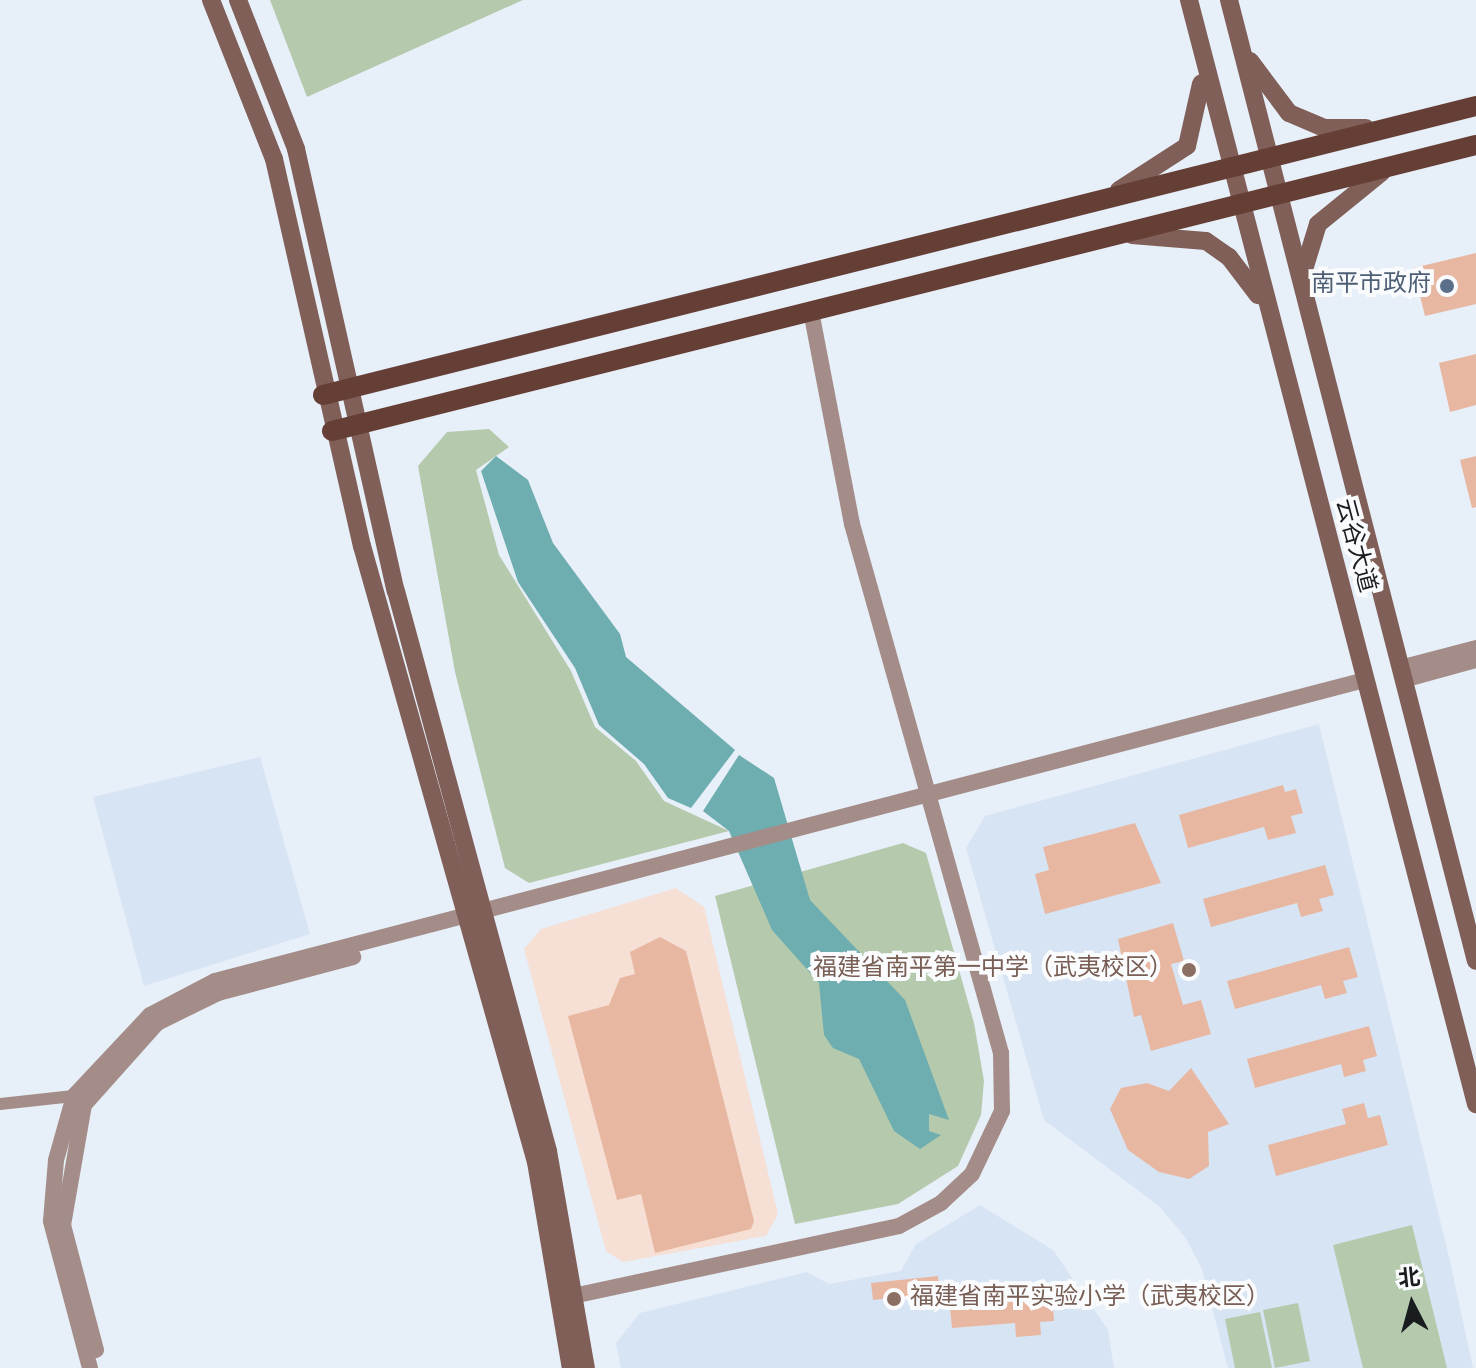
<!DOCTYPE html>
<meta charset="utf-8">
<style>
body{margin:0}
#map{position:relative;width:1476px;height:1368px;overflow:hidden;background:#e7eff9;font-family:Overpass,"Noto Sans SC",sans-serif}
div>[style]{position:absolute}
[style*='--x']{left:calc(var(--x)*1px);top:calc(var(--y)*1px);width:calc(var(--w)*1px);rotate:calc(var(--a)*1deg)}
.commercial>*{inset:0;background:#f6dfd4}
.built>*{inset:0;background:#d7e4f3}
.green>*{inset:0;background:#b5caad}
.water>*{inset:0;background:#6eadb0}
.building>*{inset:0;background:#e8b7a1}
.minor>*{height:12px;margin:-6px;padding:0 6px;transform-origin:6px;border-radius:6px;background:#a48d88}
.tertiary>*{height:16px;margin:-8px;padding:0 8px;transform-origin:8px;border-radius:8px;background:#a48d88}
.secondary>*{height:18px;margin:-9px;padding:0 9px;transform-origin:9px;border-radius:9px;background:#805f58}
.primary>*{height:20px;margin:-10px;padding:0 10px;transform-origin:10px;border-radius:10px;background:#653f36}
.dots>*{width:22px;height:22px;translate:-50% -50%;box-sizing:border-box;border:4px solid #fafbfd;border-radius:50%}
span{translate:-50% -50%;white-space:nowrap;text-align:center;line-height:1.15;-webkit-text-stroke:8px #fafbfd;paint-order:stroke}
.service-label{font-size:24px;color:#4e5e75}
.right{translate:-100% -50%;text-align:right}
.street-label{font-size:24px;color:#1a1d20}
.education-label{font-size:24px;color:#785e54}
.left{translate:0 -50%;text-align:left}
.north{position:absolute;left:1372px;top:1264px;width:80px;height:80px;-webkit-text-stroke:6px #fafbfd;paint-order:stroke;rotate:354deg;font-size:22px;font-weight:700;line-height:32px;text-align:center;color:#1a1d20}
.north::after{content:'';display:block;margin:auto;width:28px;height:36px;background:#1a1d20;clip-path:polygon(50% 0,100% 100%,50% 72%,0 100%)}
</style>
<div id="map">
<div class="commercial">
<div style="clip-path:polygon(676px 888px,704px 907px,778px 1214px,766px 1236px,623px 1262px,606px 1251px,524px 949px,541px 929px)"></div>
</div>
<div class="built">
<div style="clip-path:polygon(1319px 724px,1449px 1257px,1473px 1368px,1228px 1368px,1202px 1269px,1185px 1237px,1159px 1206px,1044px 1120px,966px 848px,985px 816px)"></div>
<div style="clip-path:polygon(260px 757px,310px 934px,144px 986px,93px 797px)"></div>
<div style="clip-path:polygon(980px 1205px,1053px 1250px,1108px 1330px,1114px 1368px,621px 1368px,616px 1343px,640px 1313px,807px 1272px,829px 1284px,901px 1271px,916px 1244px)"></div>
</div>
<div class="green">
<div style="clip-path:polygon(270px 0,523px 0,307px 97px)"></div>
<div style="clip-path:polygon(489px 429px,509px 447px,476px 470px,499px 555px,571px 671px,595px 727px,636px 761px,664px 801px,729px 831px,529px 883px,505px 868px,455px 672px,418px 466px,447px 432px)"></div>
<div style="clip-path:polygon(903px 843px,926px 853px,974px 1023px,984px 1081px,981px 1115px,958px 1166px,898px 1204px,795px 1224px,715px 896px)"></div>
<div style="clip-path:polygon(1412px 1225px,1447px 1368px,1363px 1368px,1333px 1245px)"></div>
<div style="clip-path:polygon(1298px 1303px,1310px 1361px,1275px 1368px,1263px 1310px)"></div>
<div style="clip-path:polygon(1260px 1312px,1272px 1368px,1235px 1368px,1225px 1319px)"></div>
</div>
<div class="water">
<div style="clip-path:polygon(496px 456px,528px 480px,553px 543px,620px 634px,626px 657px,735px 750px,691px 808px,668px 798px,644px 764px,599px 725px,575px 668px,518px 582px,481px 471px)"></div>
<div style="clip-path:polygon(739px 755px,774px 778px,810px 900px,905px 1000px,949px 1120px,929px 1114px,929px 1131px,941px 1135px,920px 1149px,894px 1131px,859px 1059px,833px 1048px,824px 1035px,819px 983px,772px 930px,729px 831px,703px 811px)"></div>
</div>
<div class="building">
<div style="clip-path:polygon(1476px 253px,1476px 304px,1425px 316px,1413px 268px)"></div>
<div style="clip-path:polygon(1476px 354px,1476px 405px,1450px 412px,1439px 363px)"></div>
<div style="clip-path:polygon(1476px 456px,1476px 507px,1472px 508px,1460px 460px)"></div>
<div style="clip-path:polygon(1283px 785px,1285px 792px,1296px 789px,1303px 813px,1291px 816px,1296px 833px,1268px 840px,1264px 827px,1188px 848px,1179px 815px)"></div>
<div style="clip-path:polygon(1135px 823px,1161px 883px,1045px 914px,1035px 874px,1049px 870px,1043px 847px)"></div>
<div style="clip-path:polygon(1325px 865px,1334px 895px,1319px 899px,1323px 911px,1301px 917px,1297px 903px,1211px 927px,1203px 899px)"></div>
<div style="clip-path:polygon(1173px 923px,1184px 961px,1171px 964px,1183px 1005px,1201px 1000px,1211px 1034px,1151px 1051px,1141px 1015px,1134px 1017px,1118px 939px)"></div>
<div style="clip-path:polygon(660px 937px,686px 951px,754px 1221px,751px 1229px,655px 1253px,641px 1194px,617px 1200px,568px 1016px,609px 1005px,620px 978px,635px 974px,630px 952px)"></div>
<div style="clip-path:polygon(1349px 947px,1358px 977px,1343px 981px,1347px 993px,1325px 999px,1321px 985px,1235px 1009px,1227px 981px)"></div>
<div style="clip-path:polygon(1369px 1026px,1377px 1056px,1363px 1060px,1366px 1071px,1344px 1077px,1341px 1064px,1255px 1088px,1247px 1059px)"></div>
<div style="clip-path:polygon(1191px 1068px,1229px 1124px,1208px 1132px,1209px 1166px,1189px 1179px,1159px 1172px,1128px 1150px,1110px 1109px,1121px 1088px,1147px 1083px,1169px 1091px)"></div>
<div style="clip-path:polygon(1364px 1103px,1368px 1118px,1380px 1115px,1388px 1145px,1276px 1176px,1268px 1145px,1346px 1124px,1342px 1109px)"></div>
<div style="clip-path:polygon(938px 1276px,939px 1293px,873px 1300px,871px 1283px)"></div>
<div style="clip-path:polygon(1052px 1291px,1054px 1321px,1040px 1322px,1041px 1335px,1016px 1337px,1015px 1323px,952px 1328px,949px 1298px)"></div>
</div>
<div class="minor">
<div style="--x:0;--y:1104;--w:74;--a:-6.2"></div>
</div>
<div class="tertiary">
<div style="--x:1400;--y:668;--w:79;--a:-14.7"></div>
<div style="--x:1403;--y:680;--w:76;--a:-15.3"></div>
<div style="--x:573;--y:1296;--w:333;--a:-12.1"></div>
<div style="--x:899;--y:1226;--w:48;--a:-28.7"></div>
<div style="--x:941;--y:1203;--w:42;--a:-43.1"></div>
<div style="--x:972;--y:1174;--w:70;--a:-64.5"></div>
<div style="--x:1002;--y:1111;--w:58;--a:-91"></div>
<div style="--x:1001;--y:1053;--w:550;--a:-105.73"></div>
<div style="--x:852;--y:524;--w:216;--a:-100.9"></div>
<div style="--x:96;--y:1350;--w:129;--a:-104.8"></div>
<div style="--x:63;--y:1225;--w:122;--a:-80.1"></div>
<div style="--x:84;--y:1105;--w:110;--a:-48.3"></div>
<div style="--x:157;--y:1023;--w:68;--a:-26.2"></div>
<div style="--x:218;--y:993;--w:140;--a:-14.9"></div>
<div style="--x:90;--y:1368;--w:152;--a:-104.9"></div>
<div style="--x:51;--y:1221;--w:61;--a:-85.3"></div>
<div style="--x:56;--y:1160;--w:66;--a:-74.3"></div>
<div style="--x:74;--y:1096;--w:111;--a:-46.8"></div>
<div style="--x:150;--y:1015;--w:73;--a:-27.6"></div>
<div style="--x:215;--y:981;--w:1189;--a:-14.67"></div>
</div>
<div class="secondary">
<div style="--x:211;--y:0;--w:171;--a:68.4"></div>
<div style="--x:274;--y:159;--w:397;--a:77.2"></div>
<div style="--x:362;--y:546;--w:640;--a:74.23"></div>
<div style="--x:536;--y:1162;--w:209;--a:80.4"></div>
<div style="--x:238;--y:0;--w:160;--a:68.7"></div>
<div style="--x:296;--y:149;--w:453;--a:77.3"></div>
<div style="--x:396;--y:591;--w:580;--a:74.81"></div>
<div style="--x:548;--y:1151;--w:220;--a:80.1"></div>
<div style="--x:1189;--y:0;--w:1141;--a:75.43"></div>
<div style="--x:1229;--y:0;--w:992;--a:75.59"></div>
<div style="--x:1250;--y:61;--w:65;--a:53.1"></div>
<div style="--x:1289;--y:113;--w:38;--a:23"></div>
<div style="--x:1324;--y:128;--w:42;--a:0"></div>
<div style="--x:1119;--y:190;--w:81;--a:-32.9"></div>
<div style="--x:1187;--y:146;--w:64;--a:-77.3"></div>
<div style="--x:1132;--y:235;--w:74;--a:4.6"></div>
<div style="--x:1206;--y:241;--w:28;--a:35"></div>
<div style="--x:1229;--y:257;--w:48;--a:52.7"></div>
<div style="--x:1302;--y:276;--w:54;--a:-72.9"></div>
<div style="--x:1318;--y:224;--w:82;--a:-39.1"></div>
</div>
<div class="primary">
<div style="--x:323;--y:395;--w:1189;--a:-14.07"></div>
<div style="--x:332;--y:431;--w:1179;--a:-14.04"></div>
</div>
<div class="dots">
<div style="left:1447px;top:286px;background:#5c6f8a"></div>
<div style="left:1189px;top:970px;background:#8d6e63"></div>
<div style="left:894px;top:1299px;background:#8d6e63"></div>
</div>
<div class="service-label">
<span class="right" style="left:1431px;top:286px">南平市政府</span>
</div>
<div class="street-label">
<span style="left:1354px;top:546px;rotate:75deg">云谷大道</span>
</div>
<div class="education-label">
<span class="right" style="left:1173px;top:970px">福建省南平第一中学（武夷校区）</span>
<span class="left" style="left:910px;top:1299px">福建省南平实验小学（武夷校区）</span>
</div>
<div class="north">北</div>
</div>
